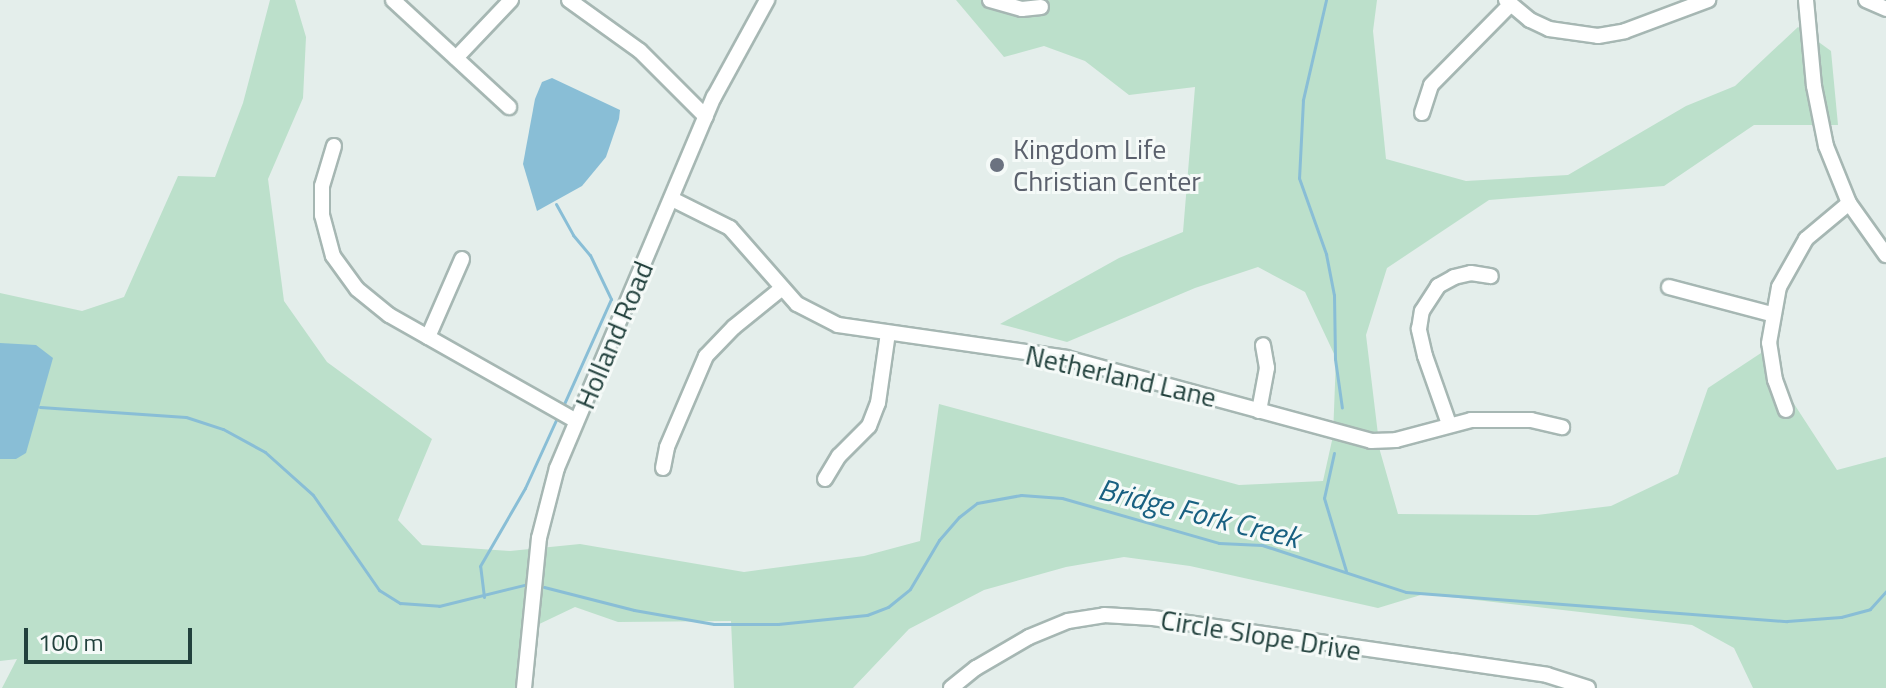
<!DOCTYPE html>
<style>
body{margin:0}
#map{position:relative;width:1886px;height:688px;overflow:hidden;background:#e4eeeb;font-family:"Titillium Web",sans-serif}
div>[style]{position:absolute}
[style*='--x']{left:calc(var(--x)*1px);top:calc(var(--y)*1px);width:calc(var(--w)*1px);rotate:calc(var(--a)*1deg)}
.green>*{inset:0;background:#bce0cb}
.water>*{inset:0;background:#89bed6}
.stream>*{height:3px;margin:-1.5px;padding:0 1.5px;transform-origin:1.5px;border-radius:1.5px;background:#89bed6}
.roads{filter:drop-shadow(2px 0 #a6b7b3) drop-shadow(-2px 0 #a6b7b3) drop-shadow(0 2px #a6b7b3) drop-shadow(0 -2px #a6b7b3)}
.minor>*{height:14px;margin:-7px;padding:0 7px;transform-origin:7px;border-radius:7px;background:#fff}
.dots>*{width:22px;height:22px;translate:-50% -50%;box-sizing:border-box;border:4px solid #f5faf8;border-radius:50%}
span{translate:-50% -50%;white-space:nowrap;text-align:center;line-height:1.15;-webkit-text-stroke:6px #f5faf8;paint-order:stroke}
.worship-label{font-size:28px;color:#5b616d}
.left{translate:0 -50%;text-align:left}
.street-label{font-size:28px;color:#22413d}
.water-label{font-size:30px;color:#186081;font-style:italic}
.scale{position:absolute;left:24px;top:628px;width:168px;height:36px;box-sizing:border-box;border:4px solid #22413d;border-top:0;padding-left:10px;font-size:24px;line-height:28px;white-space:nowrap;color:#22413d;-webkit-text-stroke:6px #f5faf8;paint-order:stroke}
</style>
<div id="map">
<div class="green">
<div style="clip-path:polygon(270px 0,295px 0,306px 37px,303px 98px,268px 179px,284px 301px,327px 362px,432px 439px,398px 520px,422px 545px,510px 551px,580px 544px,744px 572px,864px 556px,920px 541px,939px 404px,1239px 485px,1323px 481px,1333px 436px,1336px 358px,1305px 292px,1258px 267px,1195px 288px,1067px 342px,1000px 324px,1119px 258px,1183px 232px,1195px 87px,1129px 95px,1085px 61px,1044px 46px,1004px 57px,956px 0,1377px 0,1373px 31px,1386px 159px,1466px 181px,1568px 175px,1686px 106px,1735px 86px,1798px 27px,1831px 51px,1838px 125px,1754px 125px,1664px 186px,1489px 200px,1387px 268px,1366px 335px,1380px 451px,1398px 514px,1537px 515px,1611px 506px,1678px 474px,1708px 388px,1761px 353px,1837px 470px,1886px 457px,1886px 688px,1753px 688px,1734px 648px,1692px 625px,1424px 594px,1378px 608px,1190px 566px,1124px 557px,1066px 567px,984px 590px,909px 629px,853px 688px,734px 688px,731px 621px,618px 622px,575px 607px,533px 627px,526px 688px,2px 688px,17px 659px,0 661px,0 293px,82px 311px,124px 297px,178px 176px,215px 177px,243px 103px)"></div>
</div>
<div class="water">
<div style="clip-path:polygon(552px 78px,620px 110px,619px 119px,606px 157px,582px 186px,537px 211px,523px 164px,535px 99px,542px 82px)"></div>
<div style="clip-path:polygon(0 343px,36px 345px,53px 358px,26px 453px,16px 459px,0 459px)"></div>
</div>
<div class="stream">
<div style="--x:1326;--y:0;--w:103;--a:103"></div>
<div style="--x:1303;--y:100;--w:78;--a:92.9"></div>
<div style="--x:1299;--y:178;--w:81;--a:70.4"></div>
<div style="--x:1326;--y:254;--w:42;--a:79"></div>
<div style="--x:1334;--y:295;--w:64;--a:89.1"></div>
<div style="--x:1335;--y:359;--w:49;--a:81.9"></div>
<div style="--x:556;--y:204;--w:35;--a:61"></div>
<div style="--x:573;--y:235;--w:26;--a:50"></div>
<div style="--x:590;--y:255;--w:49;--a:64.5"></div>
<div style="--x:611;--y:299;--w:115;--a:114.1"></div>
<div style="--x:40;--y:407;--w:146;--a:3.9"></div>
<div style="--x:186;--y:417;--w:39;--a:18"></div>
<div style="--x:223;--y:429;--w:48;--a:28.7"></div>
<div style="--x:265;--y:452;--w:64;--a:41.9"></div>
<div style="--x:313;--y:495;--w:116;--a:55.2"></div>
<div style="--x:379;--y:590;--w:25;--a:32"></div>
<div style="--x:400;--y:603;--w:39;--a:4"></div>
<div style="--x:439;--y:606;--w:88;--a:-13.9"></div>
<div style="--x:1334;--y:453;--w:46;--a:102.5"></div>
<div style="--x:1324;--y:498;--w:76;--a:73.2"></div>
<div style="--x:544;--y:587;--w:93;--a:14.3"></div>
<div style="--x:634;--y:610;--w:81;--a:9.9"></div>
<div style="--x:714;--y:624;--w:64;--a:0"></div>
<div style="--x:778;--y:624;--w:89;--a:-5.8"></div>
<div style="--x:867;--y:615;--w:22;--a:-21"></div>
<div style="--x:888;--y:607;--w:28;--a:-39"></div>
<div style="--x:910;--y:589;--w:57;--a:-59.4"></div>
<div style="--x:939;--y:540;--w:30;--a:-49"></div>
<div style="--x:959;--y:517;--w:23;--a:-38"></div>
<div style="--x:977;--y:503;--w:45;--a:-10.3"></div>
<div style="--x:1021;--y:495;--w:41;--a:4.2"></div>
<div style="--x:1062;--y:498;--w:163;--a:16"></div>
<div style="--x:1219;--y:543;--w:43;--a:2.7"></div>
<div style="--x:1262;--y:545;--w:151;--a:18.1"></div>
<div style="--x:1406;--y:592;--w:382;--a:4.4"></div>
<div style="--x:1787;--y:621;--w:54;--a:-4.2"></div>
<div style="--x:1841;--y:617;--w:30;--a:-15"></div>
<div style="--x:1870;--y:609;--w:24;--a:-48"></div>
<div style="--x:484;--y:597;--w:31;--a:-97"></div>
<div style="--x:480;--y:566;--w:90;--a:-60"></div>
<div style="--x:525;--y:488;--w:75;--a:-65.5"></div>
</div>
<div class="roads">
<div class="minor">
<div style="--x:393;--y:0;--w:158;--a:42.7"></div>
<div style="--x:569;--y:0;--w:87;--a:35.7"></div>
<div style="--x:640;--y:51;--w:93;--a:45"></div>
<div style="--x:990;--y:0;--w:33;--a:16"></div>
<div style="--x:1022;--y:9;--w:19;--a:-6"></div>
<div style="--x:1506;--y:0;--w:31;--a:40"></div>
<div style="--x:1530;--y:20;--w:21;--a:25"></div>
<div style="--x:1549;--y:29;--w:49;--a:8.1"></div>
<div style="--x:1598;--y:36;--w:27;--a:-10"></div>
<div style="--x:1625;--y:31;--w:89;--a:-20.5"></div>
<div style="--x:1806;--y:0;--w:86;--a:84.7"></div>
<div style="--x:1814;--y:86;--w:61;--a:78.7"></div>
<div style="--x:1826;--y:146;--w:61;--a:68"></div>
<div style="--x:1849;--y:203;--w:64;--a:54.6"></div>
<div style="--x:1866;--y:0;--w:22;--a:24"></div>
<div style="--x:456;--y:58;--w:80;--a:-46.5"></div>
<div style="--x:1422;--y:113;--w:29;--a:-72"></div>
<div style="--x:1431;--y:85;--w:112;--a:-45.4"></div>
<div style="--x:334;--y:146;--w:42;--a:106.7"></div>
<div style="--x:322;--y:186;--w:29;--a:90"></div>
<div style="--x:322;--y:215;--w:42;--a:75"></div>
<div style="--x:333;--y:256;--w:41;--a:54"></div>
<div style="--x:357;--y:289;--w:41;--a:39.1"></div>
<div style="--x:389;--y:315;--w:215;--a:29.5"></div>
<div style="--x:672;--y:199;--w:65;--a:26.6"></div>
<div style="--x:730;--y:228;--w:101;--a:48.6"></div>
<div style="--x:797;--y:304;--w:46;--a:27.1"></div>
<div style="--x:838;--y:325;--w:230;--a:8.2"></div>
<div style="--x:1066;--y:358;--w:316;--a:15.2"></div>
<div style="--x:1371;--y:441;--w:25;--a:-2"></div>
<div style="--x:1396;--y:440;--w:78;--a:-14.9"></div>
<div style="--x:1471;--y:420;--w:60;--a:0"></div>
<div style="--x:1531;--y:420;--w:32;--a:13"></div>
<div style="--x:1669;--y:287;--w:106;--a:14.8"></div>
<div style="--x:428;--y:337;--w:85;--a:-66.4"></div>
<div style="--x:1786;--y:410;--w:32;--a:-110"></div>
<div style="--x:1775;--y:380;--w:37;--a:-99"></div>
<div style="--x:1769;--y:343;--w:57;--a:-79.9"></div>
<div style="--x:1779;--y:287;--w:55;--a:-60.6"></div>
<div style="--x:1806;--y:239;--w:56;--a:-39.9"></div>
<div style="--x:1259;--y:411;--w:44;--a:-79.5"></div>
<div style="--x:1267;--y:368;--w:23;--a:-100"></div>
<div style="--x:1449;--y:424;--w:72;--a:-109.4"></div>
<div style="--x:1425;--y:356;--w:28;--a:-103"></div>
<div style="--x:1419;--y:329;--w:18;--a:-81"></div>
<div style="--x:1422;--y:311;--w:30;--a:-57"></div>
<div style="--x:1438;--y:286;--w:18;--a:-29"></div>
<div style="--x:1454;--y:277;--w:17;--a:-13"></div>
<div style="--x:1471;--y:273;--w:20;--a:9"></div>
<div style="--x:663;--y:468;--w:21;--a:-79"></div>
<div style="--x:667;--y:447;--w:99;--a:-66.8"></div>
<div style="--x:706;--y:356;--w:40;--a:-46"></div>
<div style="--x:734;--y:327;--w:60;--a:-39"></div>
<div style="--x:825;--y:479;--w:27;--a:-59"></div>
<div style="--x:839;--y:456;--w:42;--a:-45"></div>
<div style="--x:869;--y:426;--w:25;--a:-69"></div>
<div style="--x:878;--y:403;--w:71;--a:-81.9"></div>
<div style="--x:524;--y:688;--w:151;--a:-84.3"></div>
<div style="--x:539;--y:538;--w:72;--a:-75.6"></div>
<div style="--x:557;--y:468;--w:403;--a:-67.1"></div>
<div style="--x:714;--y:97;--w:111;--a:-61.3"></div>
<div style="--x:951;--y:688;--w:32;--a:-39"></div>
<div style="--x:976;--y:668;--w:61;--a:-30.3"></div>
<div style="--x:1029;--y:637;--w:42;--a:-22.3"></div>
<div style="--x:1068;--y:621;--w:36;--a:-9"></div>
<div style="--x:1104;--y:615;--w:49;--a:3.5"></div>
<div style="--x:1153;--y:618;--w:398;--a:8.2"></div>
<div style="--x:1547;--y:675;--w:43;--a:17.6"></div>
</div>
</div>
<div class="dots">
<div style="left:997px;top:165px;background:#6b7280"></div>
</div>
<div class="worship-label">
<span class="left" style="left:1013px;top:165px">Kingdom Life<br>Christian Center</span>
</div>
<div class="street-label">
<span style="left:614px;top:335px;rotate:-67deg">Holland Road</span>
<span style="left:1121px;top:376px;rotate:13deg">Netherland Lane</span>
<span style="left:1261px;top:635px;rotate:9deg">Circle Slope Drive</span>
</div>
<div class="water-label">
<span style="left:1199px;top:513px;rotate:14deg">Bridge Fork Creek</span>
</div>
<div class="scale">100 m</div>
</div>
